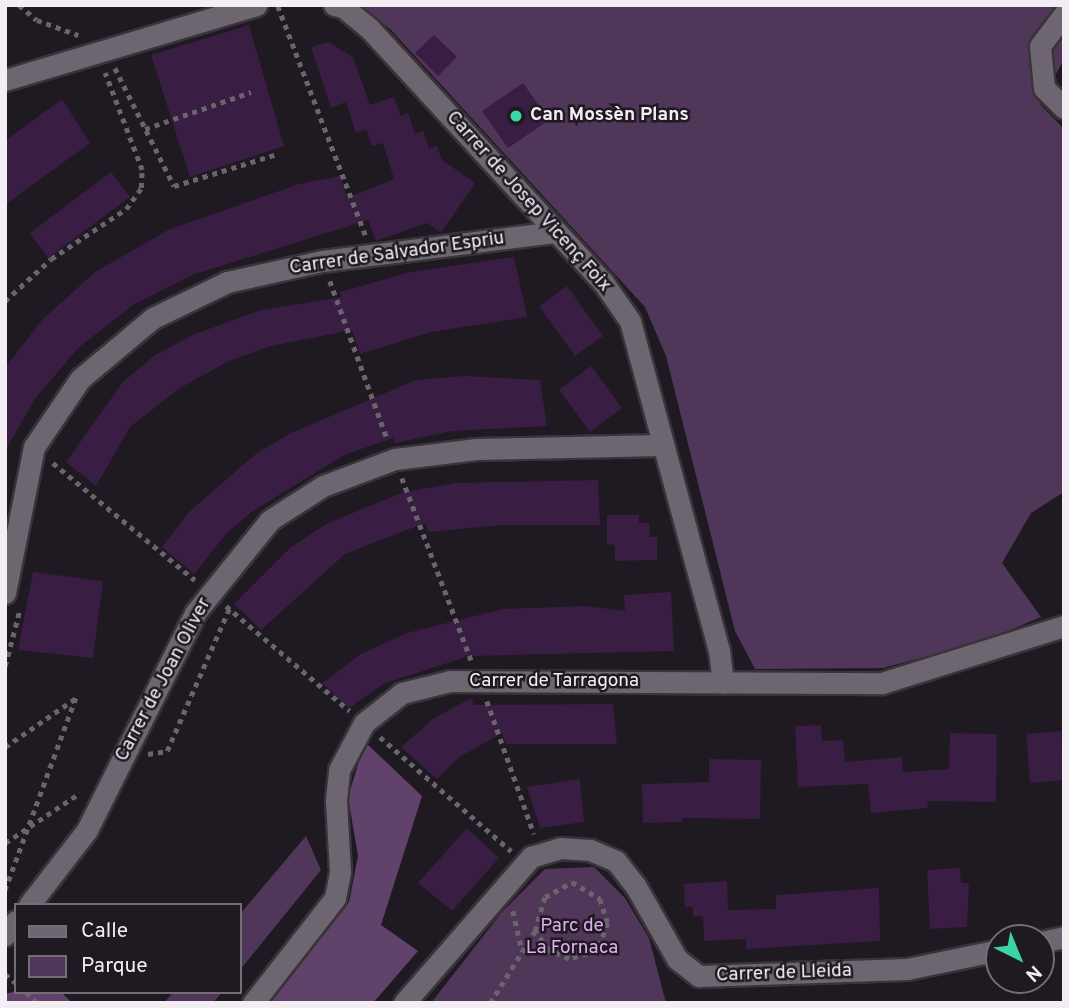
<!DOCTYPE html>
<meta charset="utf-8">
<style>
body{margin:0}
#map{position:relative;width:1069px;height:1008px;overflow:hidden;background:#1f1921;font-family:Overpass,sans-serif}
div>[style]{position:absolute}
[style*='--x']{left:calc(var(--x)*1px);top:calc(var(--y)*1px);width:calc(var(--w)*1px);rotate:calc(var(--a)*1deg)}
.green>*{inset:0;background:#503659}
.forest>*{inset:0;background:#60426b}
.building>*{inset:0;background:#391d43}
.path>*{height:4.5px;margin-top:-2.25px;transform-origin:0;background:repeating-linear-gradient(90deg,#6a656c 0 5px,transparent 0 10px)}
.roads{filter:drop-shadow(2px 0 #38343a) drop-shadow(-2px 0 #38343a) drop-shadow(0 2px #38343a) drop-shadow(0 -2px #38343a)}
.street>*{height:21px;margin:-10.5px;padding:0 10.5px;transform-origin:10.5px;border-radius:10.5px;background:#6d6670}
.dots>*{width:19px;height:19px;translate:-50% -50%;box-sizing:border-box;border:4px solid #1f1921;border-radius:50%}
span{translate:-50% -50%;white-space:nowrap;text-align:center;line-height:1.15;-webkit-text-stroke:5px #1f1921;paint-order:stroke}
.poi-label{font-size:19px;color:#f2eef4;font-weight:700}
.left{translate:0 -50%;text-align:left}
.street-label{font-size:19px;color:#f2eef4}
.park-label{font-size:19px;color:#deaef1}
.frame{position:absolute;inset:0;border:7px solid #f2eef4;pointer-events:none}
.legend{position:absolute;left:14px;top:903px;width:228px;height:91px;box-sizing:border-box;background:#1f1921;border:2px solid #736e75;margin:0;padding:9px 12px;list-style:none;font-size:21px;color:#f2eef4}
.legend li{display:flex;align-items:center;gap:14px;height:35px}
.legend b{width:35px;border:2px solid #736e75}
.north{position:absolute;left:985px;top:924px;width:70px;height:70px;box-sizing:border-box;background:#1f1921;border:2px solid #736e75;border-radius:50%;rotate:137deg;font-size:19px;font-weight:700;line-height:28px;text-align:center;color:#f2eef4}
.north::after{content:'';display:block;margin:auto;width:24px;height:32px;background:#3dd4a3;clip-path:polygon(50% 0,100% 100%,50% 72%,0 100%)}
</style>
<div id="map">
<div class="green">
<div style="clip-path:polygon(360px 5px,1064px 5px,1064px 59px,1040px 104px,1064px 129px,1064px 492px,1031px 513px,1002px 563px,1041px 617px,984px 641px,883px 668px,755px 669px,735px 631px,666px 356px,645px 307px,391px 30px)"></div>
<div style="clip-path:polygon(306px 836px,321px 870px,240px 970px,240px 914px)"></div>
<div style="clip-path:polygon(594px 867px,625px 898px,649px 938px,666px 1003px,431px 1003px,502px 912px,545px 869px)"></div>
<div style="clip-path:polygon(173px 992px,222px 992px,213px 1003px,164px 1003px)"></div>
</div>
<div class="forest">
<div style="clip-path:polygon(365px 742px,422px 796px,381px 925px,418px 951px,373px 1003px,267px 1003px,349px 902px,358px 856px,348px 797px)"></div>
<div style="clip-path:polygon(16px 991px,61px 992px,72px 1003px,5px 1003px,5px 994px)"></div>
</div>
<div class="building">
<div style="clip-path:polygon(249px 25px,284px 146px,190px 177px,151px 55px)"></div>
<div style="clip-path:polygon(434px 35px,457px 57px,438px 76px,415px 53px)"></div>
<div style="clip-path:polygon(328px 42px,353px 57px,370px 105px,394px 97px,401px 116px,408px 113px,415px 134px,423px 131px,429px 149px,437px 146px,442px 160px,475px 183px,441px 233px,427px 223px,376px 241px,368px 220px,192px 275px,133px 305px,78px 348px,35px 399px,5px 451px,5px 368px,42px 320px,95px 272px,168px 230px,299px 184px,340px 176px,347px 198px,394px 179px,383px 143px,372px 146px,366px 129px,356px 133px,346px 102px,331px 108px,311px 47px)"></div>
<div style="clip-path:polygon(523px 83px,549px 120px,508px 148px,482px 111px)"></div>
<div style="clip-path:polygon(62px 99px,90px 143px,5px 205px,5px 141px)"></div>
<div style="clip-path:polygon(111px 172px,130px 197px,48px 258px,30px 233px)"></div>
<div style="clip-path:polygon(514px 257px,527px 317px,431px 332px,360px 354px,352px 330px,271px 346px,229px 361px,180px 388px,130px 427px,96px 486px,66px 462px,123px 382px,155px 355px,195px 334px,261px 310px,341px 297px,340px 292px,411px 272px)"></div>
<div style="clip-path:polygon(567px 286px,603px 336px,575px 356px,539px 306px)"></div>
<div style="clip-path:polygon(591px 366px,622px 408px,590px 432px,559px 390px)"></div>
<div style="clip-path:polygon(464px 376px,540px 380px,547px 426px,452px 431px,395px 443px,393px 438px,344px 455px,253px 511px,227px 533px,194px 574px,162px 547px,188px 513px,257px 453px,291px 433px,416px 380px)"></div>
<div style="clip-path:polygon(598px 480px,600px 525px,501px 525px,429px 532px,425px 523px,345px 554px,261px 630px,234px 604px,290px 548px,326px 524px,404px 492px,455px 483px)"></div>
<div style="clip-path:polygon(607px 515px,639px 515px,639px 523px,649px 523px,650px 537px,657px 537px,657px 560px,615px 561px,615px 545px,607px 544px)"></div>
<div style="clip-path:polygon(33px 572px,103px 581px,93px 658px,18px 650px)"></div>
<div style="clip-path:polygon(671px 592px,674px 651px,469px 656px,383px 684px,349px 708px,322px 683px,361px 654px,407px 633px,503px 609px,586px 606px,625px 611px,624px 595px)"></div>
<div style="clip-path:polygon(471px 698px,474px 705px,613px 704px,617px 744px,506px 744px,502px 733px,458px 758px,437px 779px,401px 747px,433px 719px)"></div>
<div style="clip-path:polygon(821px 725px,822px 741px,843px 740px,845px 762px,902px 757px,903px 772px,949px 769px,950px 733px,997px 734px,996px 802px,927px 801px,928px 808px,871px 813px,868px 784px,798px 787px,795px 726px)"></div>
<div style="clip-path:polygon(1061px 731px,1064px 780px,1030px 783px,1026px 734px)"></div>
<div style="clip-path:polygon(709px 759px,761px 760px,760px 819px,682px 818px,682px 822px,643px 823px,642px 784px,709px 782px)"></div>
<div style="clip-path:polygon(580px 779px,584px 822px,540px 828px,527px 787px)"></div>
<div style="clip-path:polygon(467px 828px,499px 858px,452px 911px,418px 883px)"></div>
<div style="clip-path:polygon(960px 868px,961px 883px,969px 883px,967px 927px,930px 929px,927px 870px)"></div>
<div style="clip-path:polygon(727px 881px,728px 910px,776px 909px,776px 895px,879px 888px,880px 941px,746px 949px,746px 939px,704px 941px,703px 916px,693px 917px,693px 907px,685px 907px,684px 884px)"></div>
</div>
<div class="path">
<div style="--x:19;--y:5;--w:23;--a:40"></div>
<div style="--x:37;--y:20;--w:44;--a:20.1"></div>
<div style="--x:278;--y:6;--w:246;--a:69.1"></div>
<div style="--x:115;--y:68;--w:132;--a:63.4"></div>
<div style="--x:174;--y:186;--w:105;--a:-17.2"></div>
<div style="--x:145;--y:129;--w:112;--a:-19.2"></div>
<div style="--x:330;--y:281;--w:170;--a:70.1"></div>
<div style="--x:5;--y:301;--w:62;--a:-42.4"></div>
<div style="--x:51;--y:259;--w:90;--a:-33.7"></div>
<div style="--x:126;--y:209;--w:26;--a:-54"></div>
<div style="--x:141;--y:188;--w:18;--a:-87"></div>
<div style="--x:142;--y:170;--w:104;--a:-110.9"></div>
<div style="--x:53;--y:463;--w:184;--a:39.5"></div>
<div style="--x:402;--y:478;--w:195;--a:69.2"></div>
<div style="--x:226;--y:606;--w:162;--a:40.3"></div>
<div style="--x:5;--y:666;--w:59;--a:-75.3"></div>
<div style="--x:487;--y:701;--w:141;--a:70.5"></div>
<div style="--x:380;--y:737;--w:174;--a:41"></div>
<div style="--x:5;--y:747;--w:86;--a:-34.6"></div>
<div style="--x:76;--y:698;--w:206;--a:110.2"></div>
<div style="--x:148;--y:754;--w:19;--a:-9"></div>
<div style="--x:167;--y:751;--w:155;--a:-66.4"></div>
<div style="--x:5;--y:843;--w:90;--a:-33.7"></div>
<div style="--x:572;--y:882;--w:33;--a:31"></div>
<div style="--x:600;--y:899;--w:25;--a:72"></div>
<div style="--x:608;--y:923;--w:30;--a:111"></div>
<div style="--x:597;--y:951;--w:29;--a:164"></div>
<div style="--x:569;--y:959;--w:23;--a:-157"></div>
<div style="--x:548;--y:950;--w:23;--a:-124"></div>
<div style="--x:535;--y:931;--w:35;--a:-74"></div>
<div style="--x:545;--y:897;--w:31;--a:-29"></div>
<div style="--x:513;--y:911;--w:40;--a:77"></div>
<div style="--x:5;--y:974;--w:14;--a:39"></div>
<div style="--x:26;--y:992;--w:16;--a:43"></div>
<div style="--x:490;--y:1003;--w:85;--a:-58"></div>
</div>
<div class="roads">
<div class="street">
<div style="--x:334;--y:5;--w:9;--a:13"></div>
<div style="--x:343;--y:7;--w:35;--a:39"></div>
<div style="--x:370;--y:29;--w:344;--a:47.4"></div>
<div style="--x:603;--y:282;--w:47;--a:55.3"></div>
<div style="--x:630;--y:321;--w:341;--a:74.9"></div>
<div style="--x:719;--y:650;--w:33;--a:83"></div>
<div style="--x:1064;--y:14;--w:40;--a:127"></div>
<div style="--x:1040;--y:46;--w:42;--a:84.6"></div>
<div style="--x:1044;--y:88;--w:28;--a:45"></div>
<div style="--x:5;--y:80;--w:262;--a:-16.6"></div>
<div style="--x:5;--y:593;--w:149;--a:-78.8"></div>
<div style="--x:34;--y:447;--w:82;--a:-55.9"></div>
<div style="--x:80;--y:379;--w:95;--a:-39.9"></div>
<div style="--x:153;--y:318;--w:82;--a:-25.9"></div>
<div style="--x:227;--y:282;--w:97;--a:-12.5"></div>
<div style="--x:322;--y:261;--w:236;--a:-7.1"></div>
<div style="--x:29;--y:905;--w:95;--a:-52.3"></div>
<div style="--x:87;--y:830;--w:242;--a:-63.5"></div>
<div style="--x:195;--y:613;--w:119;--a:-51.1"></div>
<div style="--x:270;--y:520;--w:63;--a:-32.7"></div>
<div style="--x:323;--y:486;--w:77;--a:-20.6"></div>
<div style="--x:395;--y:459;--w:82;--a:-7"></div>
<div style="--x:476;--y:449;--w:186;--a:-1.2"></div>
<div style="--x:5;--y:935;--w:18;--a:-52"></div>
<div style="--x:1041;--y:942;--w:24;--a:-12"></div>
<div style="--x:253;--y:1003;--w:133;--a:-52"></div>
<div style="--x:335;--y:898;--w:26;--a:-79"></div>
<div style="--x:340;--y:872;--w:72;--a:-93.2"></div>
<div style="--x:336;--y:800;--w:30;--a:-84"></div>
<div style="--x:339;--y:770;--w:53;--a:-62"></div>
<div style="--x:364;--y:723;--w:48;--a:-38.3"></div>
<div style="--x:402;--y:693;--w:49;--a:-14"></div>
<div style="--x:450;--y:681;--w:432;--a:0.3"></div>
<div style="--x:882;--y:683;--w:191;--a:-17.4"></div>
<div style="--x:404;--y:1003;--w:194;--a:-49"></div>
<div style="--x:531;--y:857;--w:30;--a:-17"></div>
<div style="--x:560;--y:848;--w:30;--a:4"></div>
<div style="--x:590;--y:850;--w:28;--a:23"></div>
<div style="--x:616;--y:861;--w:31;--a:52"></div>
<div style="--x:635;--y:885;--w:85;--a:60.4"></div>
<div style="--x:677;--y:959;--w:28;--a:38"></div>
<div style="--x:699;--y:976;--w:208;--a:-1.9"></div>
<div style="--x:907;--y:969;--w:94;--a:-11.7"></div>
</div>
</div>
<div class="dots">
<div style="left:516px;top:116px;background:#3dd4a3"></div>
</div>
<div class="poi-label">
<span class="left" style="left:530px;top:116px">Can Mossèn Plans</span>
</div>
<div class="street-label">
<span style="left:528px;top:202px;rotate:48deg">Carrer de Josep Vicenç Foix</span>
<span style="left:397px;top:254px;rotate:-8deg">Carrer de Salvador Espriu</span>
<span style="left:164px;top:680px;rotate:-62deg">Carrer de Joan Oliver</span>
<span style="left:554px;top:682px">Carrer de Tarragona</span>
<span style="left:784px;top:974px;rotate:-2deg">Carrer de Lleida</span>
</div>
<div class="park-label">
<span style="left:572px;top:938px">Parc de<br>La Fornaca</span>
</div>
<div class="frame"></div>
<ul class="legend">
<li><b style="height:9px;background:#6d6670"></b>Calle</li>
<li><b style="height:19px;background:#503659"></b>Parque</li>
</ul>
<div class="north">N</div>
</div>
